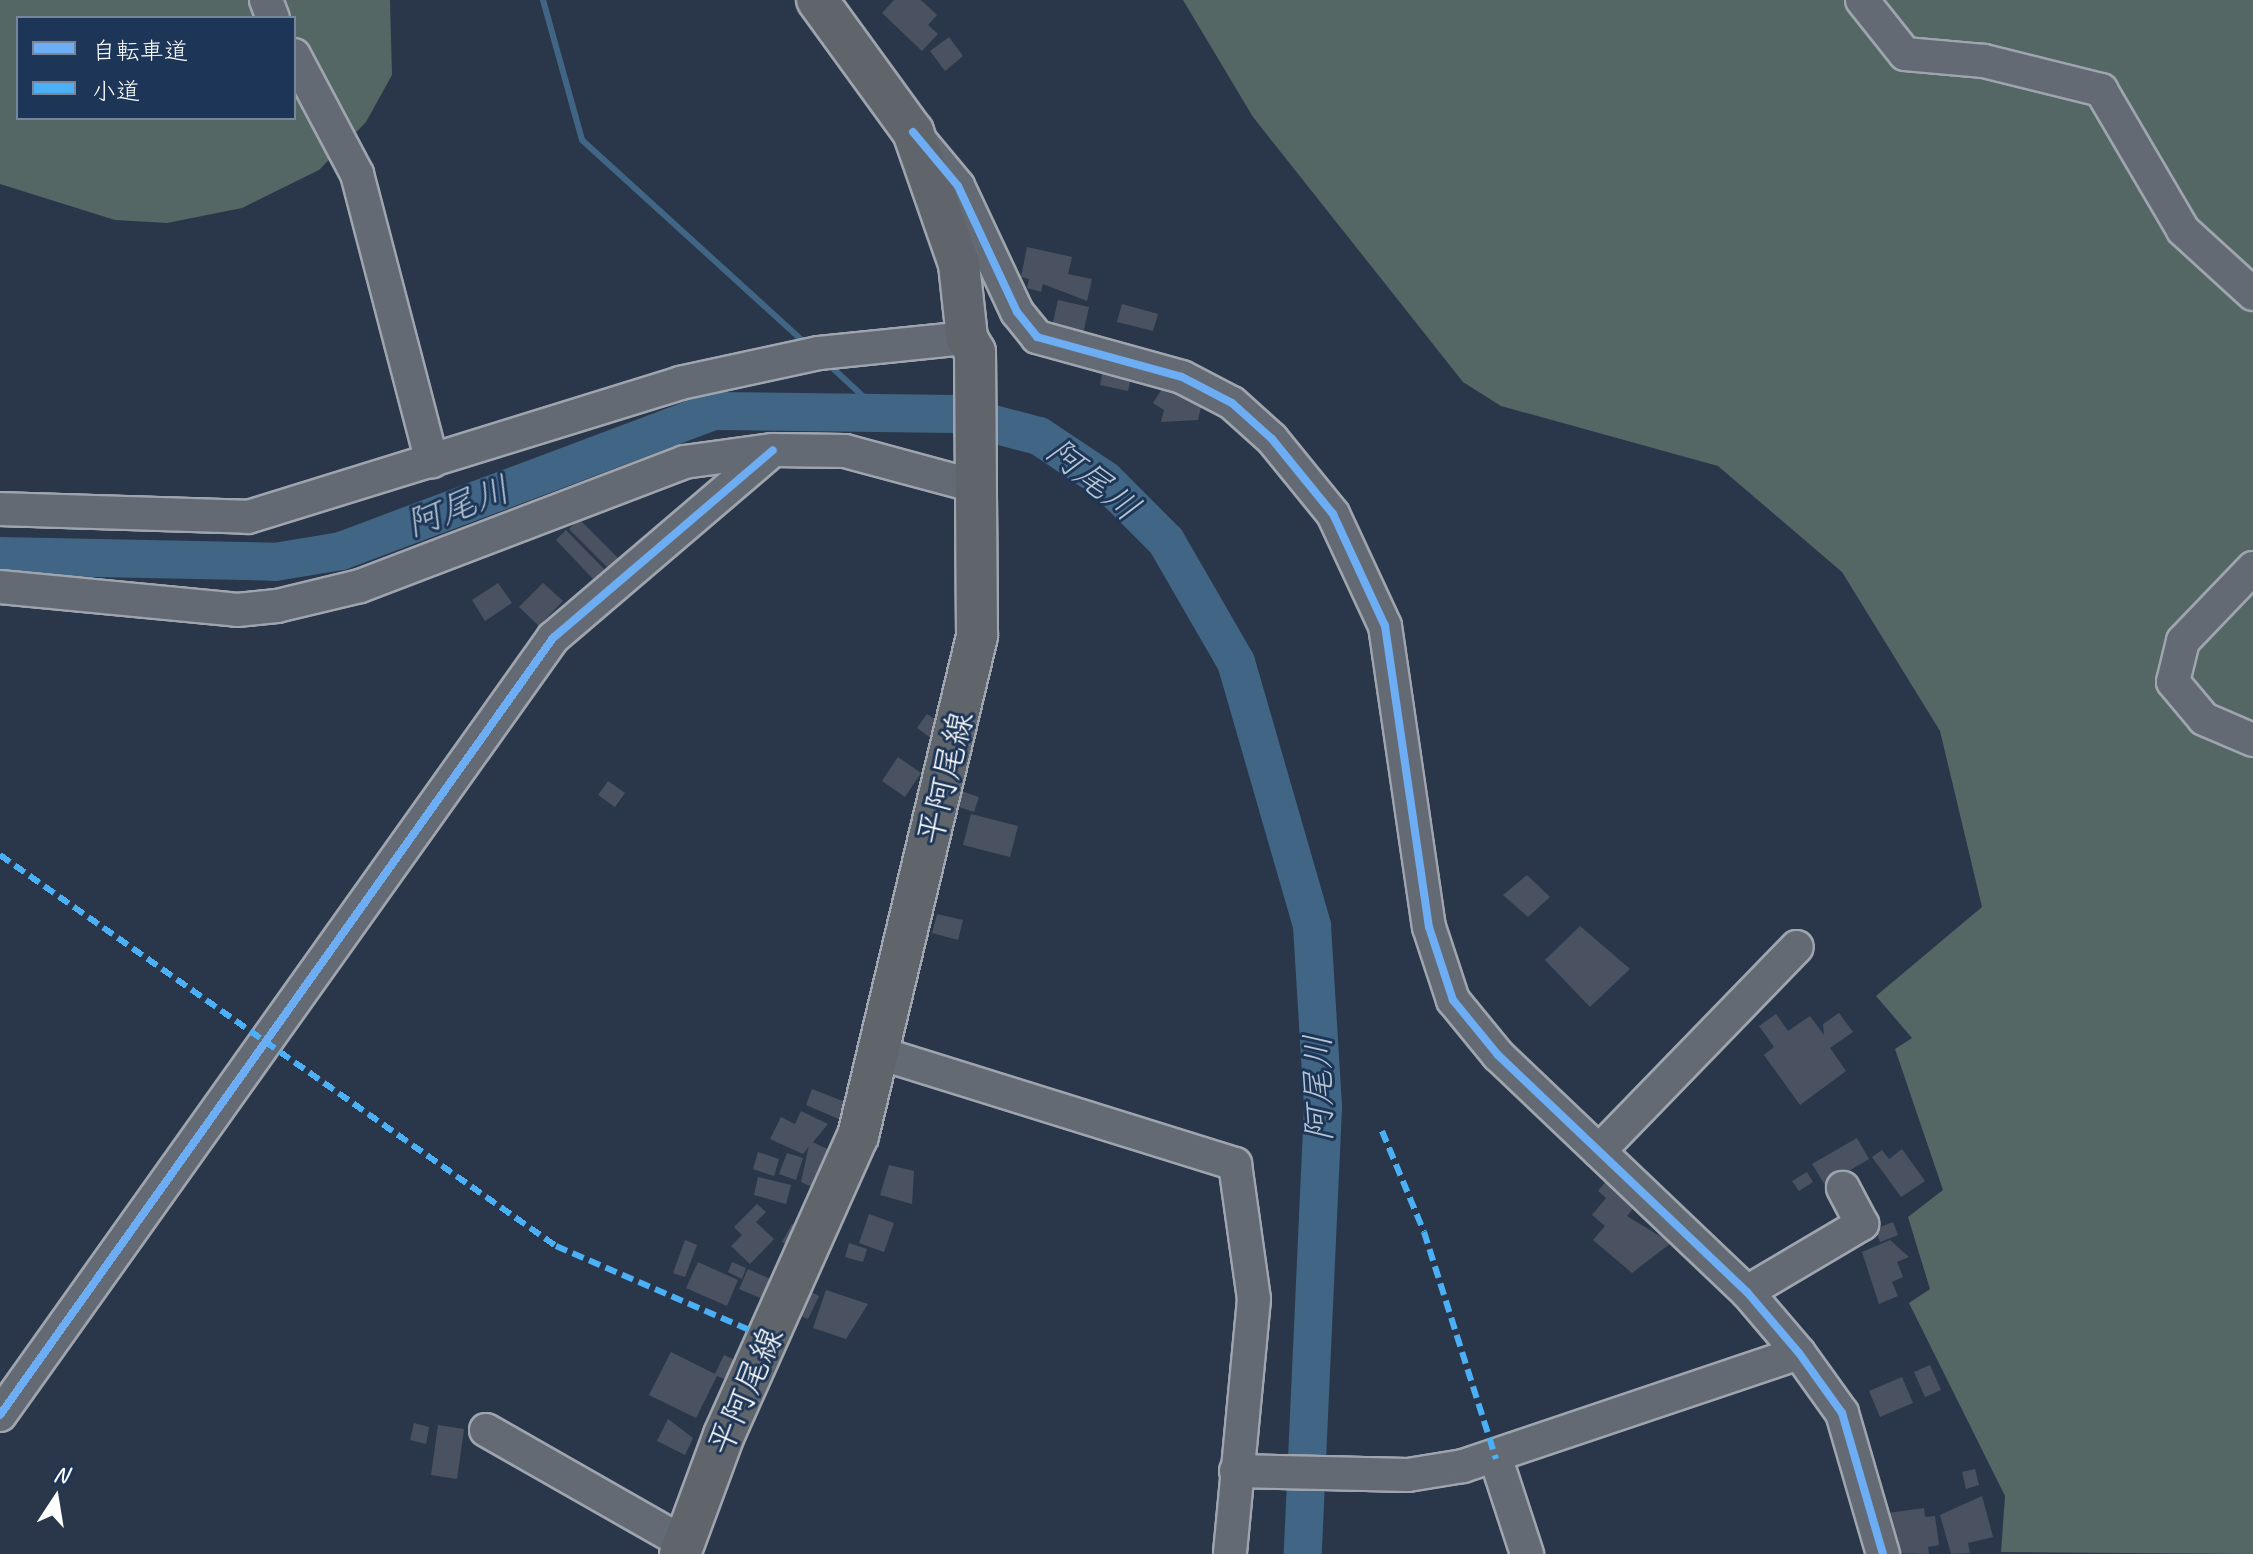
<!DOCTYPE html>
<meta charset="utf-8">
<style>
body{margin:0}
#map{position:relative;width:2253px;height:1554px;overflow:hidden;background:#2a374a;font-family:Caveat,"Klee One",sans-serif}
div>[style]{position:absolute}
[style*='--x']{left:calc(var(--x)*1px);top:calc(var(--y)*1px);width:calc(var(--w)*1px);rotate:calc(var(--a)*1deg)}
.green>*{inset:0;background:#546765}
.stream>*{height:6px;margin:-3px;padding:0 3px;transform-origin:3px;border-radius:3px;background:#416685}
.river>*{height:38px;margin:-19px;padding:0 19px;transform-origin:19px;border-radius:19px;background:#416685}
.building>*{inset:0;background:#4a5262}
.roads{filter:drop-shadow(2px 0 #9fa5ae) drop-shadow(-2px 0 #9fa5ae) drop-shadow(0 2px #9fa5ae) drop-shadow(0 -2px #9fa5ae)}
.minor>*{height:32px;margin:-16px;padding:0 16px;transform-origin:16px;border-radius:16px;background:#636a74}
.major>*{height:40px;margin:-20px;padding:0 20px;transform-origin:20px;border-radius:20px;background:#5f656b}
.quiet>*{height:6px;margin-top:-3px;transform-origin:0;background:repeating-linear-gradient(90deg,#4cb0f7 0 12px,transparent 0 18px)}
.cycleway>*{height:8px;margin:-4px;padding:0 4px;transform-origin:4px;border-radius:4px;background:#6dadf4}
span{translate:-50% -50%;white-space:nowrap;text-align:center;line-height:1.15;-webkit-text-stroke:6px #1d3557;paint-order:stroke}
.street-label{font-size:34px;color:#fff}
.water-label{font-size:36px;color:#b4c4d1;font-style:italic}
.legend{position:absolute;left:16px;top:16px;width:280px;height:104px;box-sizing:border-box;background:#1d3557;border:2px solid #77869a;margin:0;padding:10px 14px;list-style:none;font-size:24px;color:#fff}
.legend li{display:flex;align-items:center;gap:16px;height:40px}
.legend b{width:40px;border:2px solid #77869a}
.north{position:absolute;left:16px;top:1458px;width:80px;height:80px;-webkit-text-stroke:6px #1d3557;paint-order:stroke;rotate:12deg;font-size:22px;font-weight:700;line-height:32px;text-align:center;color:#fff}
.north::after{content:'';display:block;margin:auto;width:28px;height:36px;background:#fff;clip-path:polygon(50% 0,100% 100%,50% 72%,0 100%)}
</style>
<div id="map">
<div class="green">
<div style="clip-path:polygon(evenodd,0 0,390px 0,392px 75px,366px 122px,319px 170px,242px 208px,167px 223px,115px 220px,0 184px,0 0,18px 18px,294px 18px,294px 118px,18px 118px,18px 18px)"></div>
<div style="clip-path:polygon(1183px 0,2253px 0,2253px 1554px,2001px 1552px,2005px 1496px,1909px 1303px,1930px 1289px,1908px 1217px,1943px 1190px,1895px 1049px,1912px 1038px,1876px 996px,1982px 907px,1940px 731px,1842px 572px,1718px 466px,1501px 406px,1463px 382px,1253px 117px)"></div>
</div>
<div class="stream">
<div style="--x:543;--y:0;--w:145;--a:74.4"></div>
<div style="--x:582;--y:140;--w:303;--a:42.3"></div>
<div style="--x:826;--y:362;--w:74;--a:42.8"></div>
</div>
<div class="river">
<div style="--x:0;--y:556;--w:275;--a:1.2"></div>
<div style="--x:275;--y:562;--w:67;--a:-9.5"></div>
<div style="--x:341;--y:551;--w:398;--a:-20.6"></div>
<div style="--x:714;--y:411;--w:241;--a:0.7"></div>
<div style="--x:955;--y:414;--w:87;--a:14.7"></div>
<div style="--x:1039;--y:436;--w:79;--a:33.7"></div>
<div style="--x:1105;--y:480;--w:86;--a:45"></div>
<div style="--x:1166;--y:541;--w:140;--a:60"></div>
<div style="--x:1236;--y:662;--w:275;--a:73.9"></div>
<div style="--x:1312;--y:926;--w:181;--a:86.5"></div>
<div style="--x:1323;--y:1107;--w:447;--a:92.6"></div>
</div>
<div class="building">
<div style="clip-path:polygon(894px 0,921px 0,937px 15px,928px 25px,938px 34px,922px 51px,882px 13px)"></div>
<div style="clip-path:polygon(949px 37px,963px 56px,945px 71px,930px 51px)"></div>
<div style="clip-path:polygon(1027px 247px,1072px 257px,1068px 274px,1092px 279px,1087px 301px,1043px 284px,1041px 292px,1027px 288px,1029px 279px,1021px 277px)"></div>
<div style="clip-path:polygon(1058px 300px,1089px 307px,1083px 334px,1052px 327px)"></div>
<div style="clip-path:polygon(1122px 304px,1158px 314px,1153px 331px,1117px 322px)"></div>
<div style="clip-path:polygon(1103px 368px,1132px 374px,1128px 391px,1100px 385px)"></div>
<div style="clip-path:polygon(1165px 384px,1204px 393px,1198px 420px,1161px 422px,1164px 410px,1153px 403px)"></div>
<div style="clip-path:polygon(579px 519px,618px 558px,608px 568px,569px 529px)"></div>
<div style="clip-path:polygon(566px 530px,606px 571px,595px 581px,556px 540px)"></div>
<div style="clip-path:polygon(498px 583px,512px 603px,485px 621px,472px 600px)"></div>
<div style="clip-path:polygon(543px 583px,563px 601px,539px 626px,519px 607px)"></div>
<div style="clip-path:polygon(927px 714px,942px 724px,932px 739px,917px 728px)"></div>
<div style="clip-path:polygon(898px 757px,921px 773px,905px 797px,882px 781px)"></div>
<div style="clip-path:polygon(608px 781px,625px 793px,615px 807px,598px 795px)"></div>
<div style="clip-path:polygon(958px 790px,979px 797px,974px 812px,953px 805px)"></div>
<div style="clip-path:polygon(971px 814px,1018px 826px,1010px 857px,963px 845px)"></div>
<div style="clip-path:polygon(1527px 875px,1550px 897px,1528px 917px,1503px 895px)"></div>
<div style="clip-path:polygon(937px 914px,963px 920px,958px 940px,932px 933px)"></div>
<div style="clip-path:polygon(1580px 926px,1630px 969px,1590px 1007px,1545px 960px)"></div>
<div style="clip-path:polygon(1839px 1013px,1853px 1032px,1830px 1048px,1846px 1071px,1800px 1105px,1764px 1055px,1774px 1047px,1759px 1026px,1776px 1014px,1788px 1031px,1810px 1016px,1824px 1035px,1823px 1024px)"></div>
<div style="clip-path:polygon(812px 1089px,848px 1103px,841px 1120px,806px 1105px)"></div>
<div style="clip-path:polygon(801px 1111px,828px 1124px,803px 1154px,770px 1139px,781px 1117px,795px 1124px)"></div>
<div style="clip-path:polygon(1857px 1138px,1869px 1159px,1825px 1185px,1812px 1164px)"></div>
<div style="clip-path:polygon(810px 1141px,832px 1151px,816px 1189px,801px 1182px)"></div>
<div style="clip-path:polygon(1902px 1149px,1925px 1181px,1901px 1197px,1872px 1157px,1882px 1150px,1889px 1159px)"></div>
<div style="clip-path:polygon(758px 1152px,779px 1159px,774px 1176px,753px 1169px)"></div>
<div style="clip-path:polygon(787px 1153px,803px 1158px,796px 1180px,779px 1174px)"></div>
<div style="clip-path:polygon(889px 1165px,914px 1171px,912px 1204px,880px 1195px)"></div>
<div style="clip-path:polygon(1807px 1172px,1813px 1182px,1799px 1191px,1792px 1181px)"></div>
<div style="clip-path:polygon(758px 1177px,791px 1185px,786px 1204px,754px 1195px)"></div>
<div style="clip-path:polygon(1607px 1180px,1636px 1205px,1627px 1216px,1671px 1243px,1632px 1273px,1593px 1240px,1605px 1226px,1592px 1215px,1606px 1198px,1598px 1191px)"></div>
<div style="clip-path:polygon(757px 1204px,766px 1212px,756px 1222px,774px 1239px,750px 1264px,731px 1246px,742px 1235px,734px 1227px)"></div>
<div style="clip-path:polygon(869px 1214px,894px 1223px,884px 1252px,859px 1243px)"></div>
<div style="clip-path:polygon(1893px 1222px,1898px 1235px,1880px 1242px,1875px 1229px)"></div>
<div style="clip-path:polygon(792px 1224px,802px 1229px,791px 1247px,782px 1242px)"></div>
<div style="clip-path:polygon(685px 1240px,697px 1245px,685px 1277px,673px 1273px)"></div>
<div style="clip-path:polygon(1890px 1240px,1909px 1257px,1897px 1262px,1903px 1277px,1892px 1282px,1898px 1296px,1879px 1304px,1862px 1252px)"></div>
<div style="clip-path:polygon(849px 1243px,867px 1249px,863px 1262px,845px 1257px)"></div>
<div style="clip-path:polygon(698px 1262px,738px 1280px,727px 1306px,686px 1288px)"></div>
<div style="clip-path:polygon(732px 1262px,746px 1268px,742px 1279px,728px 1272px)"></div>
<div style="clip-path:polygon(748px 1269px,781px 1284px,772px 1303px,739px 1289px)"></div>
<div style="clip-path:polygon(807px 1290px,819px 1296px,808px 1319px,796px 1314px)"></div>
<div style="clip-path:polygon(826px 1290px,868px 1304px,846px 1339px,813px 1328px)"></div>
<div style="clip-path:polygon(671px 1352px,715px 1374px,724px 1355px,741px 1363px,731px 1382px,717px 1376px,696px 1418px,649px 1395px)"></div>
<div style="clip-path:polygon(1930px 1365px,1941px 1390px,1925px 1397px,1914px 1372px)"></div>
<div style="clip-path:polygon(1902px 1377px,1913px 1403px,1880px 1417px,1869px 1391px)"></div>
<div style="clip-path:polygon(668px 1419px,693px 1438px,685px 1455px,657px 1441px)"></div>
<div style="clip-path:polygon(414px 1423px,429px 1427px,426px 1444px,410px 1440px)"></div>
<div style="clip-path:polygon(438px 1425px,464px 1429px,457px 1479px,431px 1475px)"></div>
<div style="clip-path:polygon(1975px 1469px,1979px 1485px,1966px 1489px,1962px 1472px)"></div>
<div style="clip-path:polygon(1982px 1496px,1993px 1537px,1968px 1543px,1970px 1553px,1951px 1554px,1940px 1515px)"></div>
<div style="clip-path:polygon(1924px 1508px,1925px 1517px,1935px 1516px,1939px 1545px,1928px 1547px,1929px 1554px,1893px 1553px,1888px 1513px)"></div>
</div>
<div class="roads">
<div class="minor">
<div style="--x:266;--y:0;--w:19;--a:69"></div>
<div style="--x:1862;--y:0;--w:69;--a:51.5"></div>
<div style="--x:1905;--y:54;--w:79;--a:5.1"></div>
<div style="--x:1984;--y:61;--w:121;--a:13.9"></div>
<div style="--x:2101;--y:90;--w:162;--a:59.6"></div>
<div style="--x:2183;--y:230;--w:95;--a:42.4"></div>
<div style="--x:294;--y:55;--w:135;--a:62.1"></div>
<div style="--x:357;--y:174;--w:297;--a:75.4"></div>
<div style="--x:923;--y:144;--w:55;--a:50.2"></div>
<div style="--x:958;--y:186;--w:139;--a:64.9"></div>
<div style="--x:1017;--y:312;--w:32;--a:51"></div>
<div style="--x:1037;--y:337;--w:150;--a:15.4"></div>
<div style="--x:1182;--y:377;--w:56;--a:27.5"></div>
<div style="--x:1232;--y:403;--w:54;--a:42"></div>
<div style="--x:1272;--y:439;--w:97;--a:50.9"></div>
<div style="--x:1333;--y:514;--w:123;--a:65.1"></div>
<div style="--x:1385;--y:626;--w:304;--a:81.7"></div>
<div style="--x:1429;--y:927;--w:77;--a:71.8"></div>
<div style="--x:1453;--y:1000;--w:71;--a:50.7"></div>
<div style="--x:1498;--y:1055;--w:344;--a:43.6"></div>
<div style="--x:1747;--y:1292;--w:80;--a:49.6"></div>
<div style="--x:1799;--y:1353;--w:74;--a:54.4"></div>
<div style="--x:1842;--y:1413;--w:147;--a:73.8"></div>
<div style="--x:0;--y:509;--w:248;--a:1.8"></div>
<div style="--x:248;--y:517;--w:452;--a:-17.2"></div>
<div style="--x:680;--y:383;--w:142;--a:-12.2"></div>
<div style="--x:819;--y:353;--w:149;--a:-5.8"></div>
<div style="--x:2253;--y:568;--w:101;--a:133.8"></div>
<div style="--x:2183;--y:641;--w:42;--a:103.7"></div>
<div style="--x:2173;--y:682;--w:48;--a:50"></div>
<div style="--x:2204;--y:719;--w:53;--a:23.2"></div>
<div style="--x:0;--y:587;--w:238;--a:5.5"></div>
<div style="--x:237;--y:610;--w:40;--a:-5.7"></div>
<div style="--x:277;--y:606;--w:85;--a:-13.5"></div>
<div style="--x:360;--y:586;--w:347;--a:-20.9"></div>
<div style="--x:684;--y:462;--w:90;--a:-7.7"></div>
<div style="--x:773;--y:450;--w:72;--a:0.8"></div>
<div style="--x:845;--y:451;--w:135;--a:15.1"></div>
<div style="--x:879;--y:1053;--w:373;--a:17.3"></div>
<div style="--x:1235;--y:1164;--w:136;--a:82"></div>
<div style="--x:1254;--y:1299;--w:256;--a:95.4"></div>
<div style="--x:1599;--y:1151;--w:284;--a:-45.9"></div>
<div style="--x:1747;--y:1292;--w:134;--a:-30.6"></div>
<div style="--x:1862;--y:1224;--w:41;--a:-117.8"></div>
<div style="--x:0;--y:1415;--w:954;--a:-54.56"></div>
<div style="--x:553;--y:638;--w:289;--a:-40.5"></div>
<div style="--x:486;--y:1430;--w:226;--a:29.7"></div>
<div style="--x:1496;--y:1459;--w:100;--a:71.9"></div>
<div style="--x:1236;--y:1471;--w:172;--a:1.3"></div>
<div style="--x:1408;--y:1475;--w:56;--a:-9.3"></div>
<div style="--x:1463;--y:1466;--w:354;--a:-18.6"></div>
</div>
<div class="major">
<div style="--x:680;--y:1554;--w:127;--a:-69.7"></div>
<div style="--x:724;--y:1435;--w:328;--a:-65.9"></div>
<div style="--x:858;--y:1136;--w:514;--a:-76.61"></div>
<div style="--x:977;--y:636;--w:284;--a:-90.4"></div>
<div style="--x:975;--y:352;--w:16;--a:-120"></div>
<div style="--x:967;--y:338;--w:74;--a:-96.2"></div>
<div style="--x:959;--y:264;--w:140;--a:-109.2"></div>
<div style="--x:913;--y:132;--w:163;--a:-126"></div>
</div>
</div>
<div class="quiet">
<div style="--x:0;--y:855;--w:680;--a:35.12"></div>
<div style="--x:556;--y:1246;--w:231;--a:23.5"></div>
<div style="--x:1382;--y:1131;--w:109;--a:67.4"></div>
<div style="--x:1424;--y:1232;--w:238;--a:72.4"></div>
</div>
<div class="cycleway">
<div style="--x:913;--y:132;--w:70;--a:50.2"></div>
<div style="--x:958;--y:186;--w:139;--a:64.9"></div>
<div style="--x:1017;--y:312;--w:32;--a:51"></div>
<div style="--x:1037;--y:337;--w:150;--a:15.4"></div>
<div style="--x:1182;--y:377;--w:56;--a:27.5"></div>
<div style="--x:1232;--y:403;--w:54;--a:42"></div>
<div style="--x:1272;--y:439;--w:97;--a:50.9"></div>
<div style="--x:1333;--y:514;--w:123;--a:65.1"></div>
<div style="--x:1385;--y:626;--w:304;--a:81.7"></div>
<div style="--x:1429;--y:927;--w:77;--a:71.8"></div>
<div style="--x:1453;--y:1000;--w:71;--a:50.7"></div>
<div style="--x:1498;--y:1055;--w:344;--a:43.6"></div>
<div style="--x:1747;--y:1292;--w:80;--a:49.6"></div>
<div style="--x:1799;--y:1353;--w:74;--a:54.4"></div>
<div style="--x:1842;--y:1413;--w:147;--a:73.8"></div>
<div style="--x:0;--y:1415;--w:954;--a:-54.56"></div>
<div style="--x:553;--y:638;--w:289;--a:-40.5"></div>
</div>
<div class="street-label">
<span style="left:945px;top:778px;rotate:-76deg">平阿尾線</span>
<span style="left:745px;top:1391px;rotate:-66deg">平阿尾線</span>
</div>
<div class="water-label">
<span style="left:1093px;top:480px;rotate:39deg">阿尾川</span>
<span style="left:458px;top:507px;rotate:-21deg">阿尾川</span>
<span style="left:1319px;top:1088px;rotate:-91deg">阿尾川</span>
</div>
<ul class="legend">
<li><b style="height:10px;background:#6dadf4"></b>自転車道</li>
<li><b style="height:10px;background:#4cb0f7"></b>小道</li>
</ul>
<div class="north">N</div>
</div>
